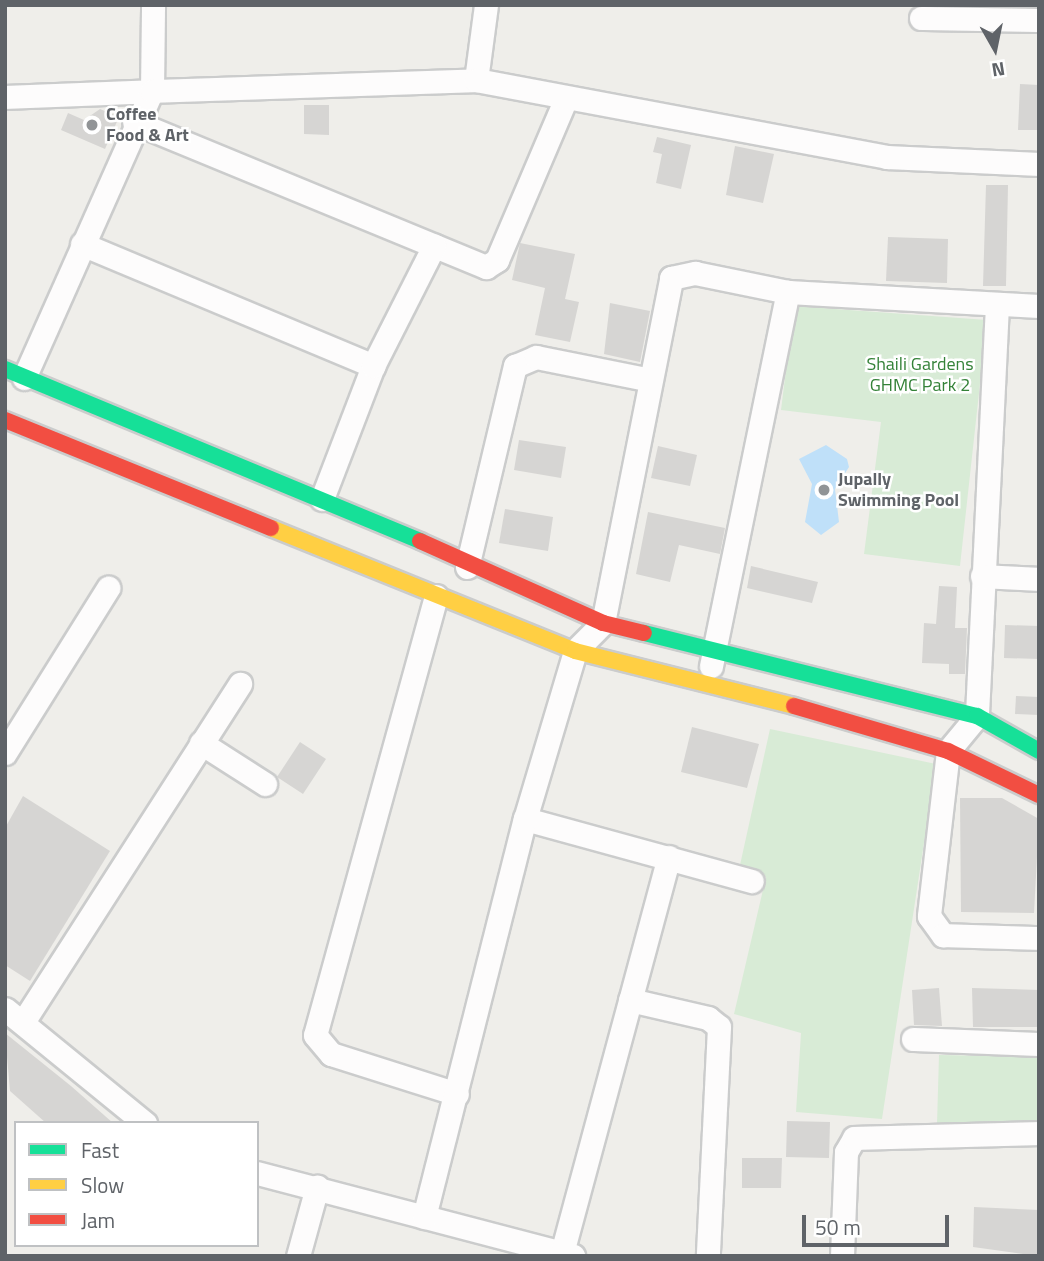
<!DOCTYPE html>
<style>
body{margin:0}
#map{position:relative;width:1044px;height:1261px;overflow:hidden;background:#efeeea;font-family:"Titillium Web",sans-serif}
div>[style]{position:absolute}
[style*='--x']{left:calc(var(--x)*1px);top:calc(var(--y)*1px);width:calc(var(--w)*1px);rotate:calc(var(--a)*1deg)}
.green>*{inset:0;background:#d8ebd6}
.water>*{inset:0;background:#bfe0f9}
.building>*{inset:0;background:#d6d5d3}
.roads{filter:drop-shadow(2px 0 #cbcccc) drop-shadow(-2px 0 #cbcccc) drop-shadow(0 2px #cbcccc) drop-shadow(0 -2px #cbcccc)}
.street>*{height:23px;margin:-11.5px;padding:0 11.5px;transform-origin:11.5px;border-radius:11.5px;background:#fdfcfc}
.fast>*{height:16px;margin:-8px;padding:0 8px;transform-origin:8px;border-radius:8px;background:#16e098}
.slow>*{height:16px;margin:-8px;padding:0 8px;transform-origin:8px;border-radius:8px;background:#ffcf43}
.jam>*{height:16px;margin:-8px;padding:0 8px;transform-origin:8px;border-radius:8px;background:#f24e42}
.dots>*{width:19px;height:19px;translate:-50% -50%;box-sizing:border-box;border:4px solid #fff;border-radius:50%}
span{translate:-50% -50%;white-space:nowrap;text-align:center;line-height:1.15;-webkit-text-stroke:5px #fff;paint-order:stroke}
.poi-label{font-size:18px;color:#5f6368;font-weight:700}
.left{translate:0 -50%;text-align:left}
.park-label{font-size:18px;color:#348238}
.frame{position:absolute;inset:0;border:7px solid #5f6368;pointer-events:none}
.legend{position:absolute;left:14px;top:1121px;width:245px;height:126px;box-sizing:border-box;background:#fff;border:2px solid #bfc1c3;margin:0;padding:9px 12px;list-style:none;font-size:21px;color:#5f6368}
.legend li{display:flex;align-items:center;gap:14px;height:35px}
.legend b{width:35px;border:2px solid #bfc1c3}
.north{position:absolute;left:960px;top:14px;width:70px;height:70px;-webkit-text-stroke:5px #fff;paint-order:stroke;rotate:171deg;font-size:19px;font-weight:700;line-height:28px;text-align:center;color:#5f6368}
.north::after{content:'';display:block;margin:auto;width:24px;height:32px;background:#5f6368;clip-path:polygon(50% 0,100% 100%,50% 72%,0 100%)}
.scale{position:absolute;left:802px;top:1215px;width:147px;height:32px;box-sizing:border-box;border:4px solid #5f6368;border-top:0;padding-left:9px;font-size:21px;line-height:24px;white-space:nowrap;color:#5f6368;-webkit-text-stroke:5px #fff;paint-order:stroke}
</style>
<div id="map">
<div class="green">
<div style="clip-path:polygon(794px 306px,987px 320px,960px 566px,864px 554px,881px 422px,781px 410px)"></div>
<div style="clip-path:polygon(770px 729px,936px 764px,882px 1119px,796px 1112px,801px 1033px,734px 1014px,766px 877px,740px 865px)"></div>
<div style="clip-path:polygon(939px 1055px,1039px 1057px,1039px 1127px,937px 1124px)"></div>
</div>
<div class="water">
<div style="clip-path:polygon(826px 445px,847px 459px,849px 467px,835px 489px,839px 522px,821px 535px,805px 522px,812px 484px,799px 459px)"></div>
</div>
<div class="building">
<div style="clip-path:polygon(1020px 84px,1039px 85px,1039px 130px,1018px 130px)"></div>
<div style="clip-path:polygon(304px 105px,329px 105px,329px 135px,304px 134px)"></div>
<div style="clip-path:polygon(100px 109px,119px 117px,105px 149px,61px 130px,68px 113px,84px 120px)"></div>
<div style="clip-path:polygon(657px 137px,691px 145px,681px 189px,656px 183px,662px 154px,653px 152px)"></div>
<div style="clip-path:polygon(735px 146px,774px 154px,763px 203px,726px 195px)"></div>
<div style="clip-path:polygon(986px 185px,1008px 185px,1006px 286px,983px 286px)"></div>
<div style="clip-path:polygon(888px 237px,948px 239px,947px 283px,886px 281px)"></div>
<div style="clip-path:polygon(520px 243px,575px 254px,565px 299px,579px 302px,570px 342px,535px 335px,545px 288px,512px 280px)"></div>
<div style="clip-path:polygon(610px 303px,650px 311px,640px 362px,604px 354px)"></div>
<div style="clip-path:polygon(519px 440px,566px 447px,561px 478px,514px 470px)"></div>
<div style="clip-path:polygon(658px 446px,697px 455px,690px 486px,651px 478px)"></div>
<div style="clip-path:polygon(505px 509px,553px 517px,548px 551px,499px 543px)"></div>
<div style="clip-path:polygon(648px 512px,725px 528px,720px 554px,679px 545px,670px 582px,636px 574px)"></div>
<div style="clip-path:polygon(751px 566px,818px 582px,812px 603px,747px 588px)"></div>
<div style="clip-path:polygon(939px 586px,957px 587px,955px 628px,967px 628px,965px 674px,949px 674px,949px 664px,922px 663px,924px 623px,936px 624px)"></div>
<div style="clip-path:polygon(1005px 625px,1039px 626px,1039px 659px,1004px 658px)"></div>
<div style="clip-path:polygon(1016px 696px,1039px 697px,1039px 715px,1015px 714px)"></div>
<div style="clip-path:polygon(692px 727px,759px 744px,747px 788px,681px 772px)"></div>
<div style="clip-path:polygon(300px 742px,326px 759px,303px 794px,277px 777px)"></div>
<div style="clip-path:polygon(23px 796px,110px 851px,30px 981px,5px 965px,5px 828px)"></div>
<div style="clip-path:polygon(960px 798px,1002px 798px,1039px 819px,1034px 913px,961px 912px)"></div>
<div style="clip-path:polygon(939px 988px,942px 1026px,914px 1025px,912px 990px)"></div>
<div style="clip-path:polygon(972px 988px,1039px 990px,1039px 1027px,973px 1027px)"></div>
<div style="clip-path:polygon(5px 1033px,71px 1086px,113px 1123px,46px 1123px,10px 1091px)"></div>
<div style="clip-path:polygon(787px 1121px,830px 1122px,829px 1158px,786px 1157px)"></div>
<div style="clip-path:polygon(742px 1158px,782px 1158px,781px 1188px,742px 1188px)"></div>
<div style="clip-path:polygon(974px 1207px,1039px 1210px,1037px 1256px,973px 1247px)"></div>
</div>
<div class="roads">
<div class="street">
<div style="--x:921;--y:18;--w:118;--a:1"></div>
<div style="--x:476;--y:80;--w:76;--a:-82.4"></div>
<div style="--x:5;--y:97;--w:147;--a:-2.3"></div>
<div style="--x:152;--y:91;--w:86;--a:-89.3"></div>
<div style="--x:134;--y:122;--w:381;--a:22.4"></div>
<div style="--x:486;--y:267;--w:13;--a:-32"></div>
<div style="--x:497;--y:260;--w:176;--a:-66.9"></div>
<div style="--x:82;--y:244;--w:316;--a:22.7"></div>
<div style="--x:997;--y:305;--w:411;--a:92.8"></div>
<div style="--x:977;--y:716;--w:45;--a:129.6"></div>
<div style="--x:948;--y:751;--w:166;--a:96.6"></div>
<div style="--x:929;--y:916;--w:24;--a:54"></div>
<div style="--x:943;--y:935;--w:96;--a:1.8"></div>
<div style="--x:24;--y:378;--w:314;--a:-66"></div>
<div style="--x:152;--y:91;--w:324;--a:-1.9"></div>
<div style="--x:476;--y:80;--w:418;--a:10.6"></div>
<div style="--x:887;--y:157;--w:152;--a:2.6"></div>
<div style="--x:322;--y:499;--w:142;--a:-69"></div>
<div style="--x:373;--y:366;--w:135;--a:-63.1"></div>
<div style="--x:467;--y:567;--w:207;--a:-76.6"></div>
<div style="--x:515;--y:366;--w:23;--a:-23"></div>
<div style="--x:536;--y:357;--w:112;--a:11.3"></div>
<div style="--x:982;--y:576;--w:57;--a:3"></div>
<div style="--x:436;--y:596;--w:455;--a:105.4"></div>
<div style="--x:315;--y:1035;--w:25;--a:50"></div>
<div style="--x:331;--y:1054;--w:132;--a:17.6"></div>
<div style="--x:711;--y:666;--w:382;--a:-78.4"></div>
<div style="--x:201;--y:743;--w:76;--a:32.6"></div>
<div style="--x:5;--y:753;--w:195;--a:-58"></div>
<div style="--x:525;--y:819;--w:235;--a:15.3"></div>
<div style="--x:630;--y:1000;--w:80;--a:13"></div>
<div style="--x:708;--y:1018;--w:14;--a:39"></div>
<div style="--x:719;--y:1027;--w:229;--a:92.8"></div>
<div style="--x:5;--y:1009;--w:181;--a:39.2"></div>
<div style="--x:23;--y:1022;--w:402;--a:-57.3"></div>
<div style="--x:913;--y:1039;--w:126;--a:2.3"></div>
<div style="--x:257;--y:1173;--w:327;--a:14.7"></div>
<div style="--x:424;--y:1217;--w:411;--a:-75.8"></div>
<div style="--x:525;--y:819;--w:175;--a:-73.4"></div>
<div style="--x:575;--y:651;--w:40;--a:-45"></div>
<div style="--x:603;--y:623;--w:352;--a:-78.8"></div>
<div style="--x:671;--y:278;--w:25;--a:-12"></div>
<div style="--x:695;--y:273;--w:95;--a:11.5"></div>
<div style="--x:788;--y:292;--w:251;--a:3.2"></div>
<div style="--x:562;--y:1253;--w:410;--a:-74.9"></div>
<div style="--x:298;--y:1256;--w:72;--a:-74.6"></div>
<div style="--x:842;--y:1256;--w:104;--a:-87.8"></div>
<div style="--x:846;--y:1152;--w:16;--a:-60"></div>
<div style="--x:854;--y:1138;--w:185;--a:-1.5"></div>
</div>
<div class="fast">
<div style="--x:5;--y:369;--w:449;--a:22.5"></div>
<div style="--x:644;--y:633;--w:343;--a:14"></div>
<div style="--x:977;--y:716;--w:71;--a:29.4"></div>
</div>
<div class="slow">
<div style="--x:271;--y:528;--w:328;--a:22"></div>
<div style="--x:575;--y:651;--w:226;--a:14.1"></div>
</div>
<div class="jam">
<div style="--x:5;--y:420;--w:287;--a:22.1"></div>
<div style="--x:420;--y:541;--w:201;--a:24.1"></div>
<div style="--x:603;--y:623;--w:42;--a:13.7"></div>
<div style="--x:794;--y:706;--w:160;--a:16.3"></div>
<div style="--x:948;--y:751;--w:101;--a:25.8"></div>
</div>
</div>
<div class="dots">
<div style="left:92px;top:125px;background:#919496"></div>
<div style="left:824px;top:490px;background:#919496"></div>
</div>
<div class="poi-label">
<span class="left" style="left:106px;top:125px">Coffee<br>Food &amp; Art</span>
<span class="left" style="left:838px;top:490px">Jupally<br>Swimming Pool</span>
</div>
<div class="park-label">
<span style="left:920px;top:375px">Shaili Gardens<br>GHMC Park 2</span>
</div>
<div class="frame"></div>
<ul class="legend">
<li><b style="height:9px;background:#16e098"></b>Fast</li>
<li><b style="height:9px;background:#ffcf43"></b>Slow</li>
<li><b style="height:9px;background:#f24e42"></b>Jam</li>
</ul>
<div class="north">N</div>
<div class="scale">50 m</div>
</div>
